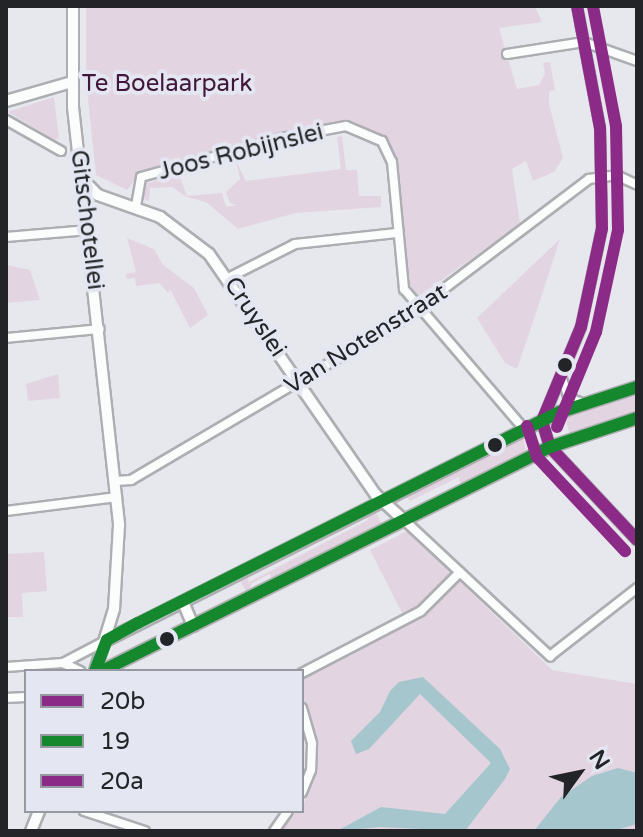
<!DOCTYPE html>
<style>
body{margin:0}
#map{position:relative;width:643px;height:837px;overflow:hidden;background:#e7e8ee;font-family:"Varela Round",sans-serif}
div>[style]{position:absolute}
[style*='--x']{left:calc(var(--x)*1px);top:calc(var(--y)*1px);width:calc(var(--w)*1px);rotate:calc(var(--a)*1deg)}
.green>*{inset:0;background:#e3d4e2}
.water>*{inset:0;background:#a4c6cc}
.roads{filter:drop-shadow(2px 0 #adaeb2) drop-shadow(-2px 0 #adaeb2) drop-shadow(0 2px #adaeb2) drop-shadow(0 -2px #adaeb2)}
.minor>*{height:8px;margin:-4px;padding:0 4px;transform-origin:4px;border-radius:4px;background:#fbfcfc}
.tertiary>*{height:10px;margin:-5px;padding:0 5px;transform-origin:5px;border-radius:5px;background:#fbfcfc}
.bus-1>*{height:12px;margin:-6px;padding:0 6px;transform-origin:6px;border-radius:6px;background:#8c2b87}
.bus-2>*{height:12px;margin:-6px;padding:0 6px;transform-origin:6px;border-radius:6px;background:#15882e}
.bus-3>*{height:12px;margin:-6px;padding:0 6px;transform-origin:6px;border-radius:6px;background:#8c2b87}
.dots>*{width:22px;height:22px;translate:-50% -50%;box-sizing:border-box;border:4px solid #e4e7f1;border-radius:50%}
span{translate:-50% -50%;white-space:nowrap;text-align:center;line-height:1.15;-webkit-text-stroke:8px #e4e7f1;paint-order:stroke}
.park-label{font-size:24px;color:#40173a}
.street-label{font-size:24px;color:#232427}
.frame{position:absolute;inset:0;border:8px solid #232427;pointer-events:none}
.legend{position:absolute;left:24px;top:669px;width:280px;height:144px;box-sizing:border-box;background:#e4e7f1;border:2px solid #9799a0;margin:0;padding:10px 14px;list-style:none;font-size:24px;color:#232427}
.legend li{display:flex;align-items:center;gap:16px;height:40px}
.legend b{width:40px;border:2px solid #9799a0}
.north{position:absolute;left:539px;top:733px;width:80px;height:80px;-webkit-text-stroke:6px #e4e7f1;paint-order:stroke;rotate:57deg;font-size:22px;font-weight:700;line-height:32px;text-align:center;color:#232427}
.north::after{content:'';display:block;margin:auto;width:28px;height:36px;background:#232427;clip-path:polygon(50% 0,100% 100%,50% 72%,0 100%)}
</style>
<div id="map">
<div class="green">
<div style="clip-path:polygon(86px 6px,535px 6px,542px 22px,499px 28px,517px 89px,539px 85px,545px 74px,543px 63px,550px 62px,555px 90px,549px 91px,549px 104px,563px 158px,554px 172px,533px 181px,526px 161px,512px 169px,520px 224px,419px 296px,406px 280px,392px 149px,356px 124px,229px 149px,141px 173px,127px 190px,96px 175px,86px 81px)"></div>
<div style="clip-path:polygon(54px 97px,59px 138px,55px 140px,8px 112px)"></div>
<div style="clip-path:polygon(342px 136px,346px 170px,357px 170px,359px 196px,381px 196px,381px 207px,296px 213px,238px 229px,206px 202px,187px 197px,172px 187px,150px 188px,149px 201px,142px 198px,144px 184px,194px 170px,180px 177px,187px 196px,222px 193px,226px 207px,237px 205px,230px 203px,226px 192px,240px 179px,236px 161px,246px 181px,341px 169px,337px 137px)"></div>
<div style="clip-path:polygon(127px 238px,154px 249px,163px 265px,194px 288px,208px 315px,190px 328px,170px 289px,168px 293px,159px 283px,136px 286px,135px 278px,127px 279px,126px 274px,136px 272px)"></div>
<div style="clip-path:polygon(560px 239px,534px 319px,517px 369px,505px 363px,477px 318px)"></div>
<div style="clip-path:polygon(6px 265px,30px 270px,40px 300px,6px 303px)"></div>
<div style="clip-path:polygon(58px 374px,60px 398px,28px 401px,26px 384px)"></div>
<div style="clip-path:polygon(637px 389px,637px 416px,570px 436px,564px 412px)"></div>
<div style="clip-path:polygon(522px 433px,526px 451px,460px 485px,459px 477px,410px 501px,404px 494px)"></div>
<div style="clip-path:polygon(374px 510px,383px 525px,271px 580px,270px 574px,252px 583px,247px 593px,239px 579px,247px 574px,249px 582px,368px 520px,366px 515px)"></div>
<div style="clip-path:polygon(407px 531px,552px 670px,637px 684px,637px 831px,279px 831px,293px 811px,302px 811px,314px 768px,317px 740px,302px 699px,302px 679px,408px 625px,370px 550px)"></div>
<div style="clip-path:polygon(44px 552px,47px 591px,22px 593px,23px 617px,6px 617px,6px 554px)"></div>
</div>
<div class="water">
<div style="clip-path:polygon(423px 677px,500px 749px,510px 769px,505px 779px,465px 831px,380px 827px,337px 831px,381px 807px,445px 814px,491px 763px,420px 694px,369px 749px,356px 754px,351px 741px,380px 712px,390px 691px,399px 682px)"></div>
<div style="clip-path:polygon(618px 768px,637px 773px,637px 824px,613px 831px,534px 831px,561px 797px,592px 776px)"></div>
</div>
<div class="roads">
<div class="minor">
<div style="--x:577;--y:6;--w:124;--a:79.3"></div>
<div style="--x:600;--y:128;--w:100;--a:88.9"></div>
<div style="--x:602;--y:228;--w:101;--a:102"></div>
<div style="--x:581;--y:327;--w:102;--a:112.5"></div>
<div style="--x:542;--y:421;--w:27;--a:73"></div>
<div style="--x:550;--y:447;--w:127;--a:46.9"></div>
<div style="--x:507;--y:54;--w:78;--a:-8.9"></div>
<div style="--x:584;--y:42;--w:56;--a:19.7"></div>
<div style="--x:6;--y:120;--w:63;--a:29.4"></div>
<div style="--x:136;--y:206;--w:29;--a:-80"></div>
<div style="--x:141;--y:177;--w:146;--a:-15.5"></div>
<div style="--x:282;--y:138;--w:65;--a:-10.6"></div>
<div style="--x:346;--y:126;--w:39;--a:23"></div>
<div style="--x:382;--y:141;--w:23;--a:65"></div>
<div style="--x:392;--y:162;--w:128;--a:84.6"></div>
<div style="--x:404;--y:289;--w:184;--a:49.4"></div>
<div style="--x:6;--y:237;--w:83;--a:-4.8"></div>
<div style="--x:228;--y:278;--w:75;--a:-26.9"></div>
<div style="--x:295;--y:244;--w:102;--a:-6.2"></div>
<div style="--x:6;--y:338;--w:94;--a:-5.5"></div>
<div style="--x:562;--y:379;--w:20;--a:70"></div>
<div style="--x:569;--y:398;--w:14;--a:21"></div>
<div style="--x:116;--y:481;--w:15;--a:-4"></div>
<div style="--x:131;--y:480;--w:317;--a:-30.5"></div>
<div style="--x:404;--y:319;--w:232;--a:-37.1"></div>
<div style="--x:589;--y:179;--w:27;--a:-8"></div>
<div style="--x:616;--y:175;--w:23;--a:25"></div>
<div style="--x:6;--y:511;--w:112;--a:-7.2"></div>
<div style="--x:404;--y:520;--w:200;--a:43"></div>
<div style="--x:550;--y:656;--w:110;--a:-38"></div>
<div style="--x:63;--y:663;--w:19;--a:25"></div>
<div style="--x:6;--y:667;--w:57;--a:-4"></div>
<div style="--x:63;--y:663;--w:50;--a:-27.6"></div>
<div style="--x:302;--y:673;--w:134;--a:-27.5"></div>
<div style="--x:421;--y:611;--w:55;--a:-45"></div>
<div style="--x:6;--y:698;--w:20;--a:-3"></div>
<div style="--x:302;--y:708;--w:37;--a:74"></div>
<div style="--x:312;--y:744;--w:26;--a:92"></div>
<div style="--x:311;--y:770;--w:24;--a:112"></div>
<div style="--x:84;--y:811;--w:64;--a:18.2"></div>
<div style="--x:274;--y:831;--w:24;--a:-55"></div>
</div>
<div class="tertiary">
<div style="--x:73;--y:6;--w:101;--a:90"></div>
<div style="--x:73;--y:107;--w:421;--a:83.7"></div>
<div style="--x:119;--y:525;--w:84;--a:93.4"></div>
<div style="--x:114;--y:609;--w:65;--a:107"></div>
<div style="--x:6;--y:101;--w:69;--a:-16.1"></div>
<div style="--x:85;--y:182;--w:18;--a:45"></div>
<div style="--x:98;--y:195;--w:66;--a:19.5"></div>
<div style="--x:160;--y:217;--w:61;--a:37.1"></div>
<div style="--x:209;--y:254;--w:293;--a:55.3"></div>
<div style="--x:376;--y:495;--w:38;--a:42"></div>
<div style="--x:183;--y:602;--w:26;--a:67"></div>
<div style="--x:107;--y:640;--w:507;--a:-26.72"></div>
<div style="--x:560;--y:412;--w:81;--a:-18"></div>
<div style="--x:102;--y:671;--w:501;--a:-26.57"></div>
<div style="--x:550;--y:447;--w:92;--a:-18.4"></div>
<div style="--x:31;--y:831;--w:22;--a:-68"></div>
</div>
</div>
<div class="bus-1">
<div style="--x:542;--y:421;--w:102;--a:-67.5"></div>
<div style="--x:581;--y:327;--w:101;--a:-78"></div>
<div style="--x:602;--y:228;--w:100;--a:-91.1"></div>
<div style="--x:600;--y:128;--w:124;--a:-100.7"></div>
<div style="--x:542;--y:421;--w:27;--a:73"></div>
<div style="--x:550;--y:447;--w:127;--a:46.9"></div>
</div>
<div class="bus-2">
<div style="--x:95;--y:671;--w:33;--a:-69"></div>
<div style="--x:107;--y:640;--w:35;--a:-29"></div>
<div style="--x:138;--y:623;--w:472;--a:-26.6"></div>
<div style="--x:560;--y:412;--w:81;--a:-18"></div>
<div style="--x:102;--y:671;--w:501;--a:-26.57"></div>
<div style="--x:550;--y:447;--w:92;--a:-18.4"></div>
</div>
<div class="bus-3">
<div style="--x:527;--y:426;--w:33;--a:72"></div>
<div style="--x:537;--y:457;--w:129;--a:46.9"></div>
<div style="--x:557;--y:427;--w:103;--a:-67.7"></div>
<div style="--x:596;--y:332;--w:104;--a:-77.8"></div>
<div style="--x:618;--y:230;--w:104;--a:-91.1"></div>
<div style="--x:616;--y:126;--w:122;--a:-100.9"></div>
</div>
<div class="dots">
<div style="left:565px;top:365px;background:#232427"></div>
<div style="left:495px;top:445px;background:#232427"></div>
<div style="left:167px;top:639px;background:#232427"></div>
</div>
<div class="park-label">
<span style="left:167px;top:84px">Te Boelaarpark</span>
</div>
<div class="street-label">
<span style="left:241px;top:152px;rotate:-14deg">Joos Robijnslei</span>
<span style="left:87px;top:220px;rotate:83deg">Gitschotellei</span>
<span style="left:255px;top:317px;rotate:56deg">Cruyslei</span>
<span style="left:366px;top:339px;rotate:-32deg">Van Notenstraat</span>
</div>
<div class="frame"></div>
<ul class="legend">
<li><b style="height:10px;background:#8c2b87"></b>20b</li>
<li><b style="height:10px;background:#15882e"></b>19</li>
<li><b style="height:10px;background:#8c2b87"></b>20a</li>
</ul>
<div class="north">N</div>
</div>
